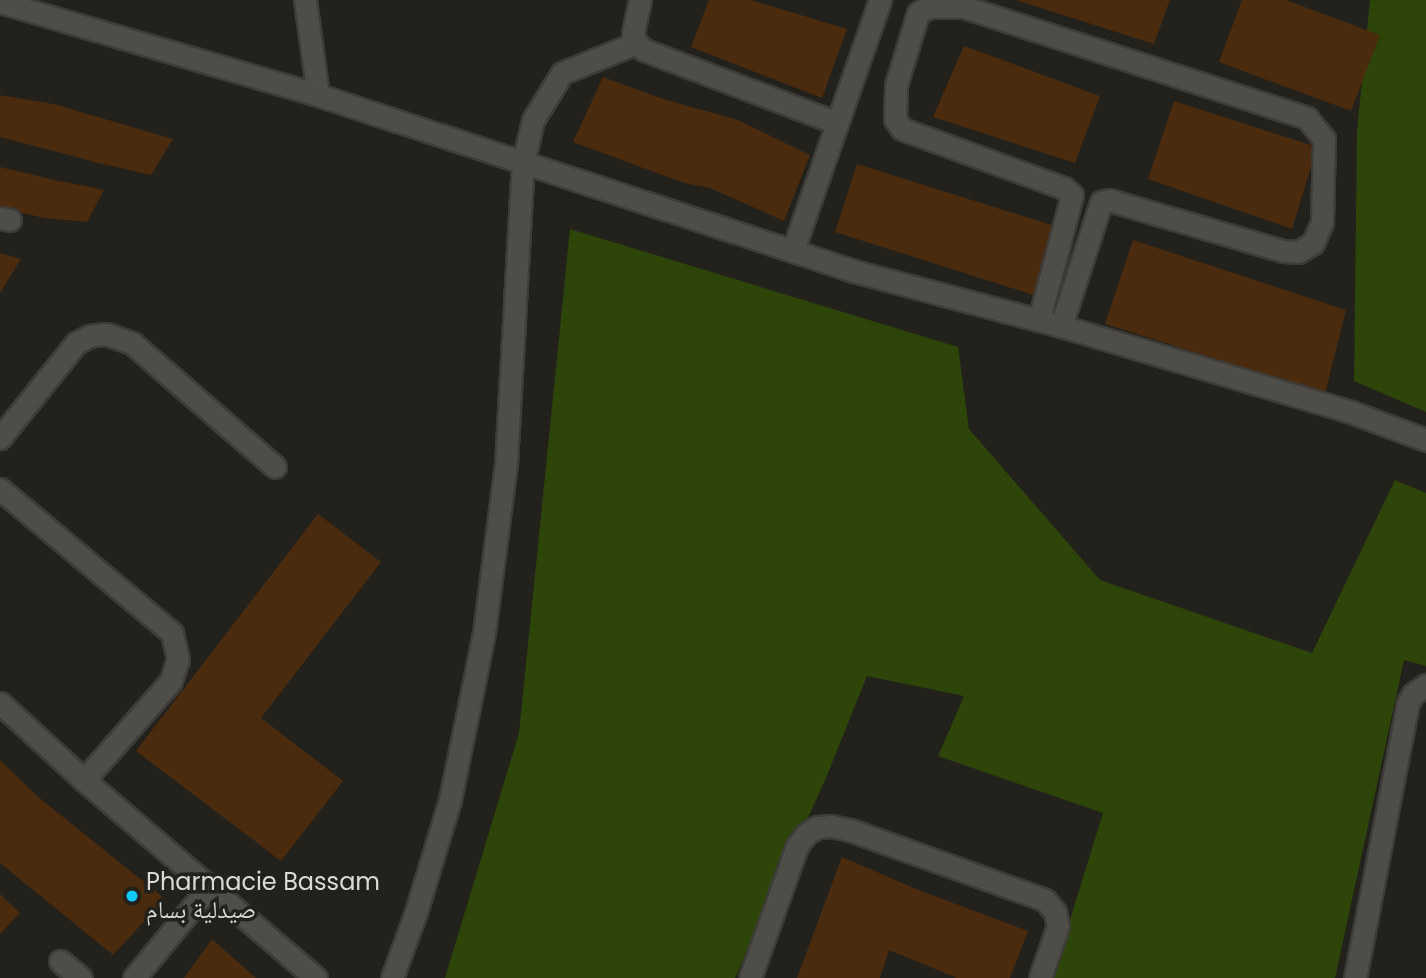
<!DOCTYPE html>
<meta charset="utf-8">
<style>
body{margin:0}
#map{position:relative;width:1426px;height:978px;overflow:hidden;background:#22211c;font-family:Poppins,"Noto Naskh Arabic",sans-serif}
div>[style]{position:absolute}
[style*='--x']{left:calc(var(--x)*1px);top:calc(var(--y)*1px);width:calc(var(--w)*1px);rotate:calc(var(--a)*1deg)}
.green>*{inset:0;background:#2e4509}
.building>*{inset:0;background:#4a2b0e}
.roads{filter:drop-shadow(2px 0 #3d3c39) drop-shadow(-2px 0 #3d3c39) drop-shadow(0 2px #3d3c39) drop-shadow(0 -2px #3d3c39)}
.minor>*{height:21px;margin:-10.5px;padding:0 10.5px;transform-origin:10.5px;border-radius:10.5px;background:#4e4d48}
.dots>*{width:19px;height:19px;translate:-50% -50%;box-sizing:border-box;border:4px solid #22211c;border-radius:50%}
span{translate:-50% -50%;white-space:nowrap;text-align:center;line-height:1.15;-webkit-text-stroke:7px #22211c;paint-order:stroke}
.poi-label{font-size:24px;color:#dbdad7}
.left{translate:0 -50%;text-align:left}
</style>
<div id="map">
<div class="green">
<div style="clip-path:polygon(1370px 0,1426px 0,1426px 412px,1354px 381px,1357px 131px)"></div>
<div style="clip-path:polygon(570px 229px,958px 347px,969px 429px,1100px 580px,1312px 653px,1395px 480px,1426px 493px,1426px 666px,1404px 660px,1335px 978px,1052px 978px,1103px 813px,938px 756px,964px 696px,867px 676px,826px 778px,735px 978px,445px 978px,519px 733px)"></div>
</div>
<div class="building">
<div style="clip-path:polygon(709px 0,751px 0,847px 29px,822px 98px,691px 47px)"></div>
<div style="clip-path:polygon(1016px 0,1170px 0,1154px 44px)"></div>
<div style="clip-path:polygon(1242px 0,1286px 0,1380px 35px,1351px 111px,1219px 62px)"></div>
<div style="clip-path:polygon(964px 46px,1100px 96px,1075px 163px,933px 117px)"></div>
<div style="clip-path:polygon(603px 77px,663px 99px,738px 120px,810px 155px,784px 221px,710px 188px,684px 183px,573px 142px)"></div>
<div style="clip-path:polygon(0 95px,54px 104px,173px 139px,151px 175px,99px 163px,0 137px)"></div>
<div style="clip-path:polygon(1174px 101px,1317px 147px,1292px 229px,1148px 179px)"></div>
<div style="clip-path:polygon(857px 164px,1055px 226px,1040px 297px,835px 232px)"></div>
<div style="clip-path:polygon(0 167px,55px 180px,104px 190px,87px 222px,43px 218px,0 207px)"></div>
<div style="clip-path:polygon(1133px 240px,1346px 310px,1325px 393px,1105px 324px)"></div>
<div style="clip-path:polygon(0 253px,21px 259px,0 293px)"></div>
<div style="clip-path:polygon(318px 514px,381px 562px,261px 718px,343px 781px,281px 861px,136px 751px)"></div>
<div style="clip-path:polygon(0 760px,37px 796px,165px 899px,113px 955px,0 863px)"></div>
<div style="clip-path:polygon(842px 857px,916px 889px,1028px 931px,1010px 978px,957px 978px,889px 950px,880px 978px,797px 978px)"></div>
<div style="clip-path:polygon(0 894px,20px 913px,0 934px)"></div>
<div style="clip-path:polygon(212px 939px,256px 978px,184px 978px)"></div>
</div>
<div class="roads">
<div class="minor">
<div style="--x:305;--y:0;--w:96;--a:82.2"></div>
<div style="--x:640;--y:0;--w:34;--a:102"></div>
<div style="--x:633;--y:33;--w:10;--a:73"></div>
<div style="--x:636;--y:43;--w:11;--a:41"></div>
<div style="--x:644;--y:50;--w:206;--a:20.7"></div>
<div style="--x:0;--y:2;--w:331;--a:16.3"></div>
<div style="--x:318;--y:95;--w:564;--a:18.18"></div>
<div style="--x:854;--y:271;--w:214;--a:14.9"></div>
<div style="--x:1061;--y:326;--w:302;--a:16.5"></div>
<div style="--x:1351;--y:412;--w:80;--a:20.5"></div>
<div style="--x:0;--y:218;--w:10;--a:11"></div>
<div style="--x:793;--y:250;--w:265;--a:-70.8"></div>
<div style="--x:1039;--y:320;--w:129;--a:-75.2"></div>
<div style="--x:1072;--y:195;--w:11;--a:-139"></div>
<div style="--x:1064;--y:188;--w:172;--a:-160"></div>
<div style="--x:902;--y:129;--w:12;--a:-125"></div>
<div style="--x:895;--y:119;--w:34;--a:-88"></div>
<div style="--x:896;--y:85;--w:75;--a:-73"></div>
<div style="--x:918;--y:13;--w:13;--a:-29"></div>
<div style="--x:929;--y:7;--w:35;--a:0"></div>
<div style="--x:964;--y:7;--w:361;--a:17.9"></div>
<div style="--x:1307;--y:118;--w:27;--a:51"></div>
<div style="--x:1324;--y:139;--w:83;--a:91.4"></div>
<div style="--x:1322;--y:222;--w:23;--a:113"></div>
<div style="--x:1313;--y:243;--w:17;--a:149"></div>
<div style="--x:1298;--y:252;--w:15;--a:-176"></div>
<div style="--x:1283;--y:251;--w:181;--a:-163.7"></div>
<div style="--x:1109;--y:200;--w:8;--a:166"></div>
<div style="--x:1101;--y:202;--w:130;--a:107.9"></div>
<div style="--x:0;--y:438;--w:122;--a:-51.3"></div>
<div style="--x:76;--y:343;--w:15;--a:-28"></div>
<div style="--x:89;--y:336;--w:17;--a:-7"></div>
<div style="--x:106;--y:334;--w:28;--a:19"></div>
<div style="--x:132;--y:343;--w:189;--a:40.9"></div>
<div style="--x:0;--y:489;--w:224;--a:39.9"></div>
<div style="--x:172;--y:633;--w:27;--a:77"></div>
<div style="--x:178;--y:659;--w:23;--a:108"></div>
<div style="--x:171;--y:681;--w:132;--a:131.3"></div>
<div style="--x:0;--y:703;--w:114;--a:42.5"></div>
<div style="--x:84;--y:780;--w:305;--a:40.5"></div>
<div style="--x:60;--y:961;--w:27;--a:39"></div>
<div style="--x:134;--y:978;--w:118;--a:-50.5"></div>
<div style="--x:392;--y:978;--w:70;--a:-70"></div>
<div style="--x:416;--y:912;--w:117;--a:-73.1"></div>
<div style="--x:450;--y:800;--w:170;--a:-78.5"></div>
<div style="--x:484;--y:633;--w:170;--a:-82.6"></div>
<div style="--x:506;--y:464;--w:301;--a:-86.8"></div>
<div style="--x:523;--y:163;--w:44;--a:-76.9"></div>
<div style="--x:533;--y:120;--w:55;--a:-58.3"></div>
<div style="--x:562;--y:73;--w:80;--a:-22.1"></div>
<div style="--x:750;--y:978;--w:140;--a:-70.4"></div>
<div style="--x:797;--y:846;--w:15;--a:-53"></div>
<div style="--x:806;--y:834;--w:13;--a:-32"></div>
<div style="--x:817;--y:827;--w:14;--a:-4"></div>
<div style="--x:831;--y:826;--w:19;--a:12"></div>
<div style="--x:850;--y:830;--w:207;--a:19.7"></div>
<div style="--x:1045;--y:900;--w:16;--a:50"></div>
<div style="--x:1055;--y:912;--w:14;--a:78"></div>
<div style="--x:1058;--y:926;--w:55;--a:109.1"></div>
<div style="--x:1355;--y:978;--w:280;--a:-79.1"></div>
<div style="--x:1408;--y:703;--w:10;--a:-61"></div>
<div style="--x:1413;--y:694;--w:16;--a:-35"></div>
</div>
</div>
<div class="dots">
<div style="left:132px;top:896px;background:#10cafa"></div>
</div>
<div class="poi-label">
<span class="left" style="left:146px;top:896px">Pharmacie Bassam<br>صيدلية بسام</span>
</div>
</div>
